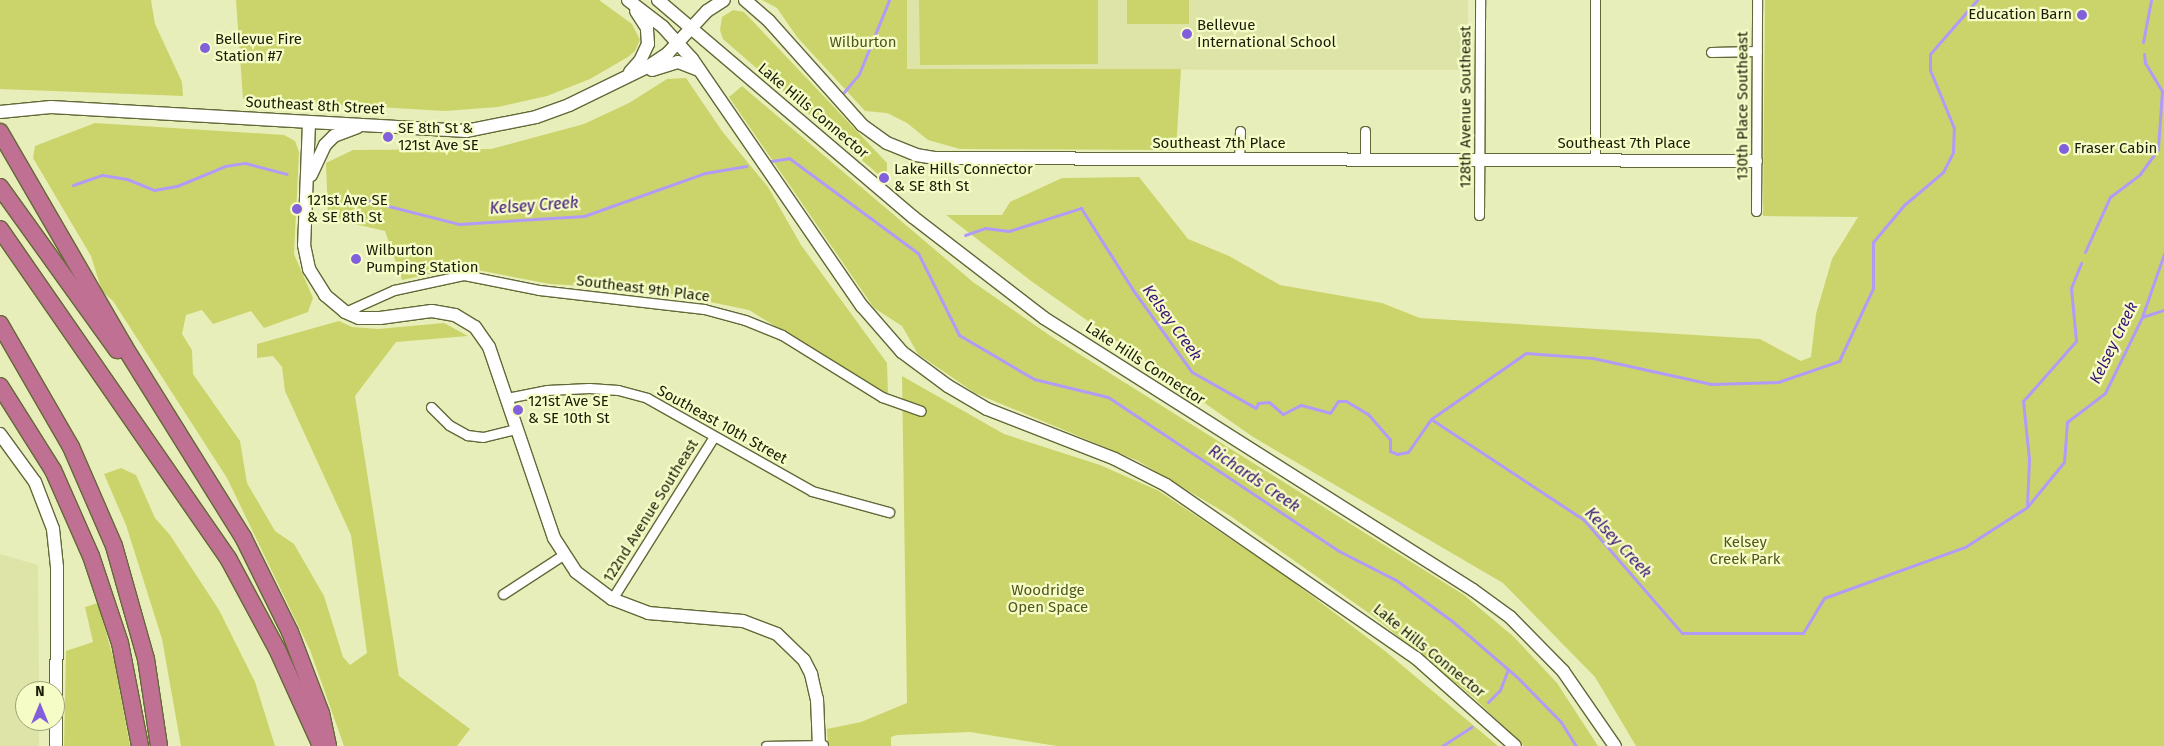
<!DOCTYPE html>
<style>
body{margin:0}
#map{position:relative;width:2164px;height:746px;overflow:hidden;background:#e8eeb9;font-family:"Fira Sans",sans-serif}
div>[style]{position:absolute}
[style*='--x']{left:calc(var(--x)*1px);top:calc(var(--y)*1px);width:calc(var(--w)*1px);rotate:calc(var(--a)*1deg)}
.built>*{inset:0;background:#dee4a7}
.green>*{inset:0;background:#cbd46b}
.stream>*{height:3px;margin:-1.5px;padding:0 1.5px;transform-origin:1.5px;border-radius:1.5px;background:#b09cf7}
.roads{filter:drop-shadow(1px 0 #646838) drop-shadow(-1px 0 #646838) drop-shadow(0 1px #646838) drop-shadow(0 -1px #646838)}
.street>*{height:9px;margin:-4.5px;padding:0 4.5px;transform-origin:4.5px;border-radius:4.5px;background:#fff}
.secondary>*{height:12px;margin:-6px;padding:0 6px;transform-origin:6px;border-radius:6px;background:#fff}
.highway>*{height:16px;margin:-8px;padding:0 8px;transform-origin:8px;border-radius:8px;background:#c07093}
.dots>*{width:14px;height:14px;translate:-50% -50%;box-sizing:border-box;border:2px solid #f6fcc6;border-radius:50%}
span{translate:-50% -50%;white-space:nowrap;text-align:center;line-height:1.15;-webkit-text-stroke:4.5px #f6fcc6;paint-order:stroke}
.poi-label{font-size:15px;color:#1a1c08}
.right{translate:-100% -50%;text-align:right}
.left{translate:0 -50%;text-align:left}
.park-label{font-size:15px;color:#51551e}
.street-label{font-size:15px;color:#1a1c08}
.water-label{font-size:16px;color:#3a1377;font-style:italic}
.north{position:absolute;left:15px;top:681px;width:50px;height:50px;box-sizing:border-box;background:#f6fcc6;border:1px solid #9ea27a;border-radius:50%;rotate:0deg;font-size:14px;font-weight:700;line-height:20px;text-align:center;color:#1a1c08}
.north::after{content:'';display:block;margin:auto;width:18px;height:22px;background:#8360db;clip-path:polygon(50% 0,100% 100%,50% 72%,0 100%)}
</style>
<div id="map">
<div class="built">
<div style="clip-path:polygon(907px 0,1468px 0,1468px 70px,907px 69px)"></div>
<div style="clip-path:polygon(0 554px,38px 565px,39px 691px,25px 691px,25px 721px,39px 721px,39px 746px,0 746px)"></div>
</div>
<div class="green">
<div style="clip-path:polygon(0 0,151px 0,155px 24px,182px 82px,183px 96px,0 89px)"></div>
<div style="clip-path:polygon(236px 0,599px 0,632px 24px,640px 40px,635px 51px,628px 57px,590px 79px,547px 96px,498px 107px,445px 111px,243px 99px)"></div>
<div style="clip-path:polygon(762px 0,907px 0,907px 69px,1181px 69px,1176px 150px,960px 149px,928px 140px,907px 123px,887px 113px,865px 111px,797px 37px,777px 8px)"></div>
<div style="clip-path:polygon(919px 0,1098px 0,1098px 64px,920px 65px)"></div>
<div style="clip-path:polygon(1127px 0,1189px 0,1189px 24px,1127px 24px)"></div>
<div style="clip-path:polygon(1765px 0,2164px 0,2164px 746px,1636px 746px,1595px 677px,1503px 583px,1253px 437px,1031px 281px,946px 215px,1002px 215px,1010px 202px,1062px 178px,1139px 177px,1188px 239px,1229px 256px,1280px 285px,1382px 303px,1420px 318px,1760px 339px,1801px 361px,1811px 357px,1816px 314px,1832px 259px,1858px 217px,1763px 216px)"></div>
<div style="clip-path:polygon(733px 10px,744px 12px,887px 163px,887px 173px,879px 175px,723px 39px,720px 30px,722px 17px)"></div>
<div style="clip-path:polygon(686px 78px,722px 131px,768px 187px,801px 245px,887px 363px,888px 395px,749px 310px,652px 290px,550px 284px,462px 267px,402px 280px,385px 231px,328px 218px,326px 163px,353px 150px,491px 149px,584px 124px,629px 103px,667px 79px)"></div>
<div style="clip-path:polygon(742px 86px,973px 282px,1052px 337px,1464px 595px,1514px 637px,1557px 683px,1598px 746px,1524px 746px,1473px 697px,1373px 616px,1229px 515px,1138px 461px,975px 393px,918px 354px,902px 326px,874px 308px,729px 97px)"></div>
<div style="clip-path:polygon(95px 123px,284px 135px,295px 141px,299px 152px,294px 254px,313px 298px,308px 312px,264px 328px,251px 311px,213px 324px,202px 310px,186px 315px,182px 334px,192px 350px,193px 374px,240px 441px,247px 483px,275px 531px,294px 544px,324px 596px,343px 657px,350px 665px,367px 653px,351px 535px,285px 391px,282px 367px,273px 356px,257px 358px,257px 344px,339px 321px,352px 327px,378px 329px,444px 323px,468px 336px,396px 342px,355px 396px,399px 676px,470px 729px,457px 746px,344px 746px,310px 650px,227px 478px,113px 301px,102px 291px,91px 256px,33px 158px,35px 146px)"></div>
<div style="clip-path:polygon(902px 376px,1004px 434px,1100px 465px,1159px 491px,1284px 575px,1385px 651px,1498px 746px,1057px 746px,970px 732px,897px 735px,891px 737px,891px 746px,828px 746px,827px 729px,861px 722px,907px 703px)"></div>
<div style="clip-path:polygon(121px 468px,136px 475px,155px 518px,170px 535px,219px 610px,255px 682px,275px 746px,181px 746px,162px 639px,126px 525px,104px 474px)"></div>
<div style="clip-path:polygon(98px 603px,114px 661px,130px 746px,64px 746px,66px 651px,93px 642px,85px 607px)"></div>
</div>
<div class="stream">
<div style="--x:2143;--y:42;--w:43;--a:-79.2"></div>
<div style="--x:844;--y:92;--w:23;--a:-50"></div>
<div style="--x:859;--y:74;--w:80;--a:-67.9"></div>
<div style="--x:771;--y:161;--w:18;--a:-9"></div>
<div style="--x:789;--y:158;--w:160;--a:36.4"></div>
<div style="--x:918;--y:253;--w:92;--a:63.4"></div>
<div style="--x:959;--y:335;--w:87;--a:30.4"></div>
<div style="--x:1034;--y:379;--w:76;--a:13.7"></div>
<div style="--x:1108;--y:397;--w:278;--a:33.7"></div>
<div style="--x:1339;--y:551;--w:64;--a:27"></div>
<div style="--x:1396;--y:580;--w:69;--a:36.2"></div>
<div style="--x:1452;--y:621;--w:84;--a:40.7"></div>
<div style="--x:1516;--y:676;--w:64;--a:45.6"></div>
<div style="--x:1561;--y:722;--w:28;--a:58"></div>
<div style="--x:73;--y:185;--w:31;--a:-19"></div>
<div style="--x:102;--y:175;--w:25;--a:9"></div>
<div style="--x:127;--y:179;--w:29;--a:22"></div>
<div style="--x:154;--y:190;--w:23;--a:-10"></div>
<div style="--x:177;--y:186;--w:52;--a:-22.6"></div>
<div style="--x:225;--y:166;--w:20;--a:-9"></div>
<div style="--x:245;--y:163;--w:43;--a:14.7"></div>
<div style="--x:349;--y:196;--w:114;--a:14.3"></div>
<div style="--x:459;--y:224;--w:125;--a:-3.7"></div>
<div style="--x:584;--y:216;--w:128;--a:-19.6"></div>
<div style="--x:705;--y:173;--w:42;--a:-9.7"></div>
<div style="--x:965;--y:235;--w:21;--a:-19"></div>
<div style="--x:985;--y:228;--w:24;--a:7"></div>
<div style="--x:1009;--y:231;--w:76;--a:-17.7"></div>
<div style="--x:1081;--y:208;--w:97;--a:57.6"></div>
<div style="--x:1133;--y:290;--w:101;--a:54.3"></div>
<div style="--x:1192;--y:372;--w:73;--a:29.4"></div>
<div style="--x:1256;--y:408;--w:5;--a:-68"></div>
<div style="--x:1258;--y:403;--w:11;--a:-5"></div>
<div style="--x:1269;--y:402;--w:18;--a:41"></div>
<div style="--x:1283;--y:414;--w:20;--a:-27"></div>
<div style="--x:1301;--y:405;--w:30;--a:15"></div>
<div style="--x:1330;--y:413;--w:14;--a:-56"></div>
<div style="--x:1338;--y:401;--w:8;--a:0"></div>
<div style="--x:1346;--y:401;--w:26;--a:31"></div>
<div style="--x:1368;--y:414;--w:33;--a:49"></div>
<div style="--x:1390;--y:439;--w:12;--a:90"></div>
<div style="--x:1390;--y:451;--w:8;--a:23"></div>
<div style="--x:1397;--y:454;--w:11;--a:-10"></div>
<div style="--x:1408;--y:452;--w:40;--a:-55.1"></div>
<div style="--x:1431;--y:419;--w:183;--a:33.4"></div>
<div style="--x:1584;--y:520;--w:150;--a:49.1"></div>
<div style="--x:1682;--y:633;--w:121;--a:0"></div>
<div style="--x:1803;--y:633;--w:41;--a:-59"></div>
<div style="--x:1824;--y:598;--w:150;--a:-19.9"></div>
<div style="--x:1965;--y:547;--w:74;--a:-32.8"></div>
<div style="--x:2027;--y:507;--w:58;--a:-50.6"></div>
<div style="--x:2064;--y:462;--w:40;--a:-85.7"></div>
<div style="--x:2067;--y:422;--w:48;--a:-37.3"></div>
<div style="--x:2105;--y:393;--w:85;--a:-64"></div>
<div style="--x:2142;--y:317;--w:67;--a:-70.8"></div>
<div style="--x:2085;--y:252;--w:60;--a:-65.6"></div>
<div style="--x:2110;--y:197;--w:38;--a:-37"></div>
<div style="--x:2140;--y:174;--w:31;--a:-54"></div>
<div style="--x:2158;--y:149;--w:58;--a:-86.1"></div>
<div style="--x:2162;--y:91;--w:33;--a:-121"></div>
<div style="--x:2145;--y:63;--w:9;--a:-96"></div>
<div style="--x:2142;--y:317;--w:23;--a:-18"></div>
<div style="--x:1431;--y:419;--w:116;--a:-34.8"></div>
<div style="--x:1526;--y:353;--w:67;--a:4.3"></div>
<div style="--x:1593;--y:358;--w:121;--a:12.4"></div>
<div style="--x:1711;--y:384;--w:67;--a:-1.7"></div>
<div style="--x:1778;--y:382;--w:65;--a:-19"></div>
<div style="--x:1839;--y:361;--w:81;--a:-65"></div>
<div style="--x:1873;--y:288;--w:46;--a:-90"></div>
<div style="--x:1873;--y:242;--w:48;--a:-50"></div>
<div style="--x:1904;--y:205;--w:51;--a:-40.2"></div>
<div style="--x:1943;--y:172;--w:22;--a:-63"></div>
<div style="--x:1953;--y:152;--w:24;--a:-88"></div>
<div style="--x:1954;--y:128;--w:63;--a:-112.5"></div>
<div style="--x:1930;--y:70;--w:16;--a:-90"></div>
<div style="--x:1930;--y:54;--w:72;--a:-49"></div>
<div style="--x:2027;--y:507;--w:48;--a:-87.6"></div>
<div style="--x:2029;--y:459;--w:58;--a:-95.9"></div>
<div style="--x:2023;--y:401;--w:80;--a:-48.5"></div>
<div style="--x:2076;--y:341;--w:53;--a:-95.4"></div>
<div style="--x:2071;--y:288;--w:27;--a:-68"></div>
<div style="--x:1488;--y:702;--w:17;--a:-45"></div>
<div style="--x:1500;--y:690;--w:22;--a:-69"></div>
<div style="--x:1442;--y:746;--w:35;--a:-33"></div>
</div>
<div class="roads">
<div class="street">
<div style="--x:1595;--y:0;--w:160;--a:90"></div>
<div style="--x:1711;--y:52;--w:46;--a:-1.2"></div>
<div style="--x:1365;--y:131;--w:29;--a:90"></div>
<div style="--x:1239;--y:160;--w:29;--a:-88"></div>
<div style="--x:1756;--y:211;--w:211;--a:-89.7"></div>
<div style="--x:1479;--y:215;--w:215;--a:-89.7"></div>
<div style="--x:345;--y:312;--w:54;--a:-24.2"></div>
<div style="--x:394;--y:290;--w:72;--a:-12.1"></div>
<div style="--x:464;--y:275;--w:76;--a:11.3"></div>
<div style="--x:539;--y:290;--w:166;--a:6.6"></div>
<div style="--x:704;--y:309;--w:42;--a:15"></div>
<div style="--x:745;--y:320;--w:40;--a:22"></div>
<div style="--x:782;--y:335;--w:118;--a:31.8"></div>
<div style="--x:882;--y:397;--w:41;--a:19.7"></div>
<div style="--x:507;--y:398;--w:41;--a:-11.3"></div>
<div style="--x:547;--y:390;--w:42;--a:-2.7"></div>
<div style="--x:589;--y:388;--w:29;--a:4"></div>
<div style="--x:618;--y:390;--w:30;--a:15"></div>
<div style="--x:647;--y:398;--w:189;--a:29.4"></div>
<div style="--x:812;--y:491;--w:80;--a:15.3"></div>
<div style="--x:431;--y:407;--w:25;--a:45"></div>
<div style="--x:449;--y:425;--w:21;--a:29"></div>
<div style="--x:467;--y:435;--w:16;--a:7"></div>
<div style="--x:483;--y:437;--w:34;--a:-14"></div>
<div style="--x:503;--y:594;--w:72;--a:-33"></div>
<div style="--x:612;--y:599;--w:190;--a:-57.9"></div>
<div style="--x:766;--y:746;--w:57;--a:-1"></div>
</div>
<div class="secondary">
<div style="--x:628;--y:0;--w:44;--a:37.6"></div>
<div style="--x:663;--y:27;--w:43;--a:47.8"></div>
<div style="--x:692;--y:59;--w:300;--a:55.5"></div>
<div style="--x:862;--y:306;--w:61;--a:49"></div>
<div style="--x:902;--y:352;--w:57;--a:36.5"></div>
<div style="--x:948;--y:386;--w:45;--a:30.5"></div>
<div style="--x:987;--y:409;--w:137;--a:21.3"></div>
<div style="--x:1115;--y:459;--w:57;--a:27"></div>
<div style="--x:1166;--y:485;--w:304;--a:34.7"></div>
<div style="--x:1416;--y:658;--w:132;--a:41.6"></div>
<div style="--x:658;--y:0;--w:335;--a:40.4"></div>
<div style="--x:913;--y:217;--w:165;--a:37.6"></div>
<div style="--x:1044;--y:318;--w:508;--a:32.38"></div>
<div style="--x:1473;--y:590;--w:46;--a:36.1"></div>
<div style="--x:1510;--y:617;--w:76;--a:45.5"></div>
<div style="--x:1563;--y:671;--w:91;--a:55.3"></div>
<div style="--x:745;--y:0;--w:32;--a:41"></div>
<div style="--x:769;--y:21;--w:140;--a:48.2"></div>
<div style="--x:862;--y:125;--w:31;--a:36"></div>
<div style="--x:887;--y:143;--w:31;--a:22"></div>
<div style="--x:916;--y:155;--w:20;--a:9"></div>
<div style="--x:936;--y:158;--w:820;--a:0.21"></div>
<div style="--x:652;--y:70;--w:27;--a:-17"></div>
<div style="--x:678;--y:62;--w:22;--a:21"></div>
<div style="--x:630;--y:72;--w:15;--a:-48"></div>
<div style="--x:640;--y:61;--w:19;--a:-65"></div>
<div style="--x:648;--y:44;--w:16;--a:-94"></div>
<div style="--x:647;--y:28;--w:20;--a:-123"></div>
<div style="--x:0;--y:112;--w:51;--a:-5.6"></div>
<div style="--x:51;--y:107;--w:416;--a:3.3"></div>
<div style="--x:466;--y:131;--w:71;--a:-11.3"></div>
<div style="--x:536;--y:117;--w:35;--a:-20"></div>
<div style="--x:569;--y:105;--w:89;--a:-26"></div>
<div style="--x:649;--y:66;--w:23;--a:-34"></div>
<div style="--x:668;--y:53;--w:57;--a:-47.1"></div>
<div style="--x:707;--y:11;--w:20;--a:-33"></div>
<div style="--x:309;--y:123;--w:122;--a:92.3"></div>
<div style="--x:304;--y:245;--w:25;--a:78"></div>
<div style="--x:309;--y:269;--w:31;--a:58"></div>
<div style="--x:325;--y:295;--w:26;--a:40"></div>
<div style="--x:345;--y:312;--w:15;--a:23"></div>
<div style="--x:359;--y:318;--w:21;--a:0"></div>
<div style="--x:380;--y:318;--w:52;--a:-7.7"></div>
<div style="--x:432;--y:311;--w:23;--a:10"></div>
<div style="--x:455;--y:315;--w:23;--a:31"></div>
<div style="--x:475;--y:327;--w:24;--a:55"></div>
<div style="--x:489;--y:347;--w:202;--a:71.2"></div>
<div style="--x:554;--y:538;--w:40;--a:57.1"></div>
<div style="--x:576;--y:572;--w:45;--a:36.9"></div>
<div style="--x:612;--y:599;--w:39;--a:21"></div>
<div style="--x:648;--y:613;--w:95;--a:4.8"></div>
<div style="--x:743;--y:621;--w:36;--a:21"></div>
<div style="--x:777;--y:634;--w:37;--a:44"></div>
<div style="--x:804;--y:660;--w:16;--a:63"></div>
<div style="--x:811;--y:674;--w:26;--a:77"></div>
<div style="--x:817;--y:699;--w:47;--a:87.6"></div>
<div style="--x:311;--y:175;--w:33;--a:-65"></div>
<div style="--x:325;--y:145;--w:13;--a:-45"></div>
<div style="--x:334;--y:136;--w:25;--a:-21"></div>
<div style="--x:0;--y:434;--w:59;--a:53.9"></div>
<div style="--x:35;--y:482;--w:50;--a:69"></div>
<div style="--x:53;--y:529;--w:38;--a:84"></div>
<div style="--x:57;--y:567;--w:179;--a:90.3"></div>
</div>
<div class="highway">
<div style="--x:0;--y:132;--w:247;--a:59.9"></div>
<div style="--x:124;--y:346;--w:225;--a:58.1"></div>
<div style="--x:243;--y:537;--w:106;--a:63.7"></div>
<div style="--x:290;--y:632;--w:87;--a:69.1"></div>
<div style="--x:321;--y:713;--w:34;--a:78"></div>
<div style="--x:0;--y:187;--w:201;--a:54.3"></div>
<div style="--x:0;--y:229;--w:402;--a:55.3"></div>
<div style="--x:229;--y:560;--w:101;--a:61.7"></div>
<div style="--x:277;--y:649;--w:104;--a:65.6"></div>
<div style="--x:0;--y:324;--w:142;--a:60"></div>
<div style="--x:71;--y:447;--w:108;--a:66.5"></div>
<div style="--x:114;--y:546;--w:117;--a:74.2"></div>
<div style="--x:146;--y:659;--w:88;--a:81.5"></div>
<div style="--x:0;--y:386;--w:99;--a:57.8"></div>
<div style="--x:53;--y:470;--w:94;--a:66.2"></div>
<div style="--x:91;--y:556;--w:92;--a:71.6"></div>
<div style="--x:120;--y:643;--w:105;--a:79"></div>
</div>
</div>
<div class="dots">
<div style="left:2082px;top:15px;background:#8360db"></div>
<div style="left:1187px;top:34px;background:#8360db"></div>
<div style="left:205px;top:48px;background:#8360db"></div>
<div style="left:388px;top:137px;background:#8360db"></div>
<div style="left:2064px;top:149px;background:#8360db"></div>
<div style="left:884px;top:178px;background:#8360db"></div>
<div style="left:297px;top:209px;background:#8360db"></div>
<div style="left:356px;top:259px;background:#8360db"></div>
<div style="left:518px;top:410px;background:#8360db"></div>
</div>
<div class="poi-label">
<span class="right" style="left:2072px;top:15px">Education Barn</span>
<span class="left" style="left:1197px;top:34px">Bellevue<br>International School</span>
<span class="left" style="left:215px;top:48px">Bellevue Fire<br>Station #7</span>
<span class="left" style="left:398px;top:137px">SE 8th St &amp;<br>121st Ave SE</span>
<span class="left" style="left:2074px;top:149px">Fraser Cabin</span>
<span class="left" style="left:894px;top:178px">Lake Hills Connector<br>&amp; SE 8th St</span>
<span class="left" style="left:307px;top:209px">121st Ave SE<br>&amp; SE 8th St</span>
<span class="left" style="left:366px;top:259px">Wilburton<br>Pumping Station</span>
<span class="left" style="left:528px;top:410px">121st Ave SE<br>&amp; SE 10th St</span>
</div>
<div class="park-label">
<span style="left:863px;top:43px">Wilburton</span>
<span style="left:1745px;top:551px">Kelsey<br>Creek Park</span>
<span style="left:1048px;top:599px">Woodridge<br>Open Space</span>
</div>
<div class="street-label">
<span style="left:315px;top:106px;rotate:3deg">Southeast 8th Street</span>
<span style="left:1743px;top:106px;rotate:-90deg">130th Place Southeast</span>
<span style="left:1466px;top:107px;rotate:-90deg">128th Avenue Southeast</span>
<span style="left:813px;top:111px;rotate:40deg">Lake Hills Connector</span>
<span style="left:1219px;top:144px">Southeast 7th Place</span>
<span style="left:1624px;top:144px">Southeast 7th Place</span>
<span style="left:643px;top:289px;rotate:7deg">Southeast 9th Place</span>
<span style="left:1145px;top:364px;rotate:33deg">Lake Hills Connector</span>
<span style="left:722px;top:425px;rotate:29deg">Southeast 10th Street</span>
<span style="left:651px;top:511px;rotate:-58deg">122nd Avenue Southeast</span>
<span style="left:1429px;top:651px;rotate:39deg">Lake Hills Connector</span>
</div>
<div class="water-label">
<span style="left:534px;top:206px;rotate:-4deg">Kelsey Creek</span>
<span style="left:1172px;top:323px;rotate:54deg">Kelsey Creek</span>
<span style="left:2114px;top:343px;rotate:-64deg">Kelsey Creek</span>
<span style="left:1254px;top:479px;rotate:34deg">Richards Creek</span>
<span style="left:1618px;top:543px;rotate:47deg">Kelsey Creek</span>
</div>
<div class="north">N</div>
</div>
